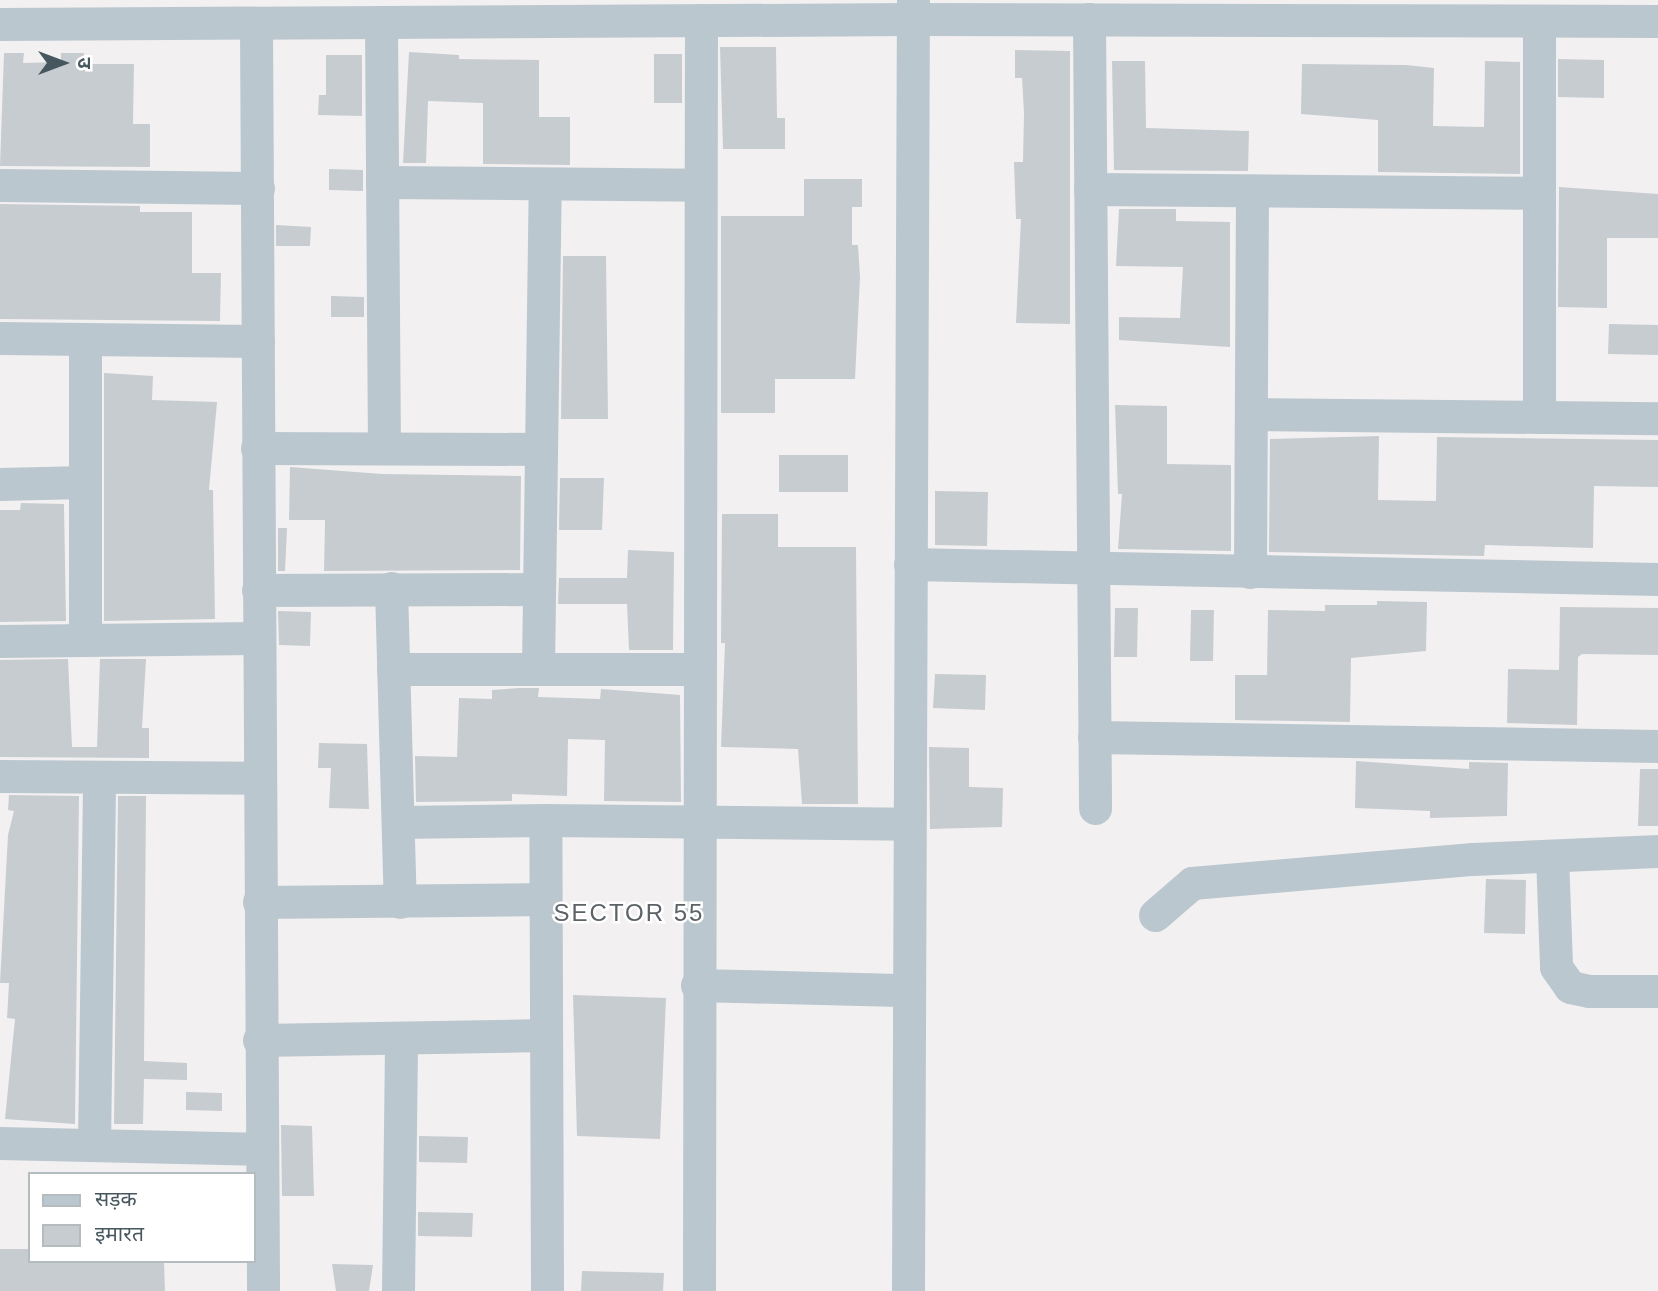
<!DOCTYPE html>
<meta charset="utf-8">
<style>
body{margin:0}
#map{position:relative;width:1658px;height:1291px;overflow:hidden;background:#f3f0f1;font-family:Helvetica,"Noto Sans Devanagari",sans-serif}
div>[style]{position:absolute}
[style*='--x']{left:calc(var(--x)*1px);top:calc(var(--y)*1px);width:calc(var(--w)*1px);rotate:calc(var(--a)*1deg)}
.building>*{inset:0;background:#c7ccd0}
.minor>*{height:33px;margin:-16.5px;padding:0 16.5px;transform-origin:16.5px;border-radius:16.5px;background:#bbc7ce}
span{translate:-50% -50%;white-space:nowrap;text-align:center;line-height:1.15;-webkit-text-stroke:5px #fff;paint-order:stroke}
.neighbourhood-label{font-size:24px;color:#5c6266;letter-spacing:2px}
.legend{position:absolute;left:28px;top:1172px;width:228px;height:91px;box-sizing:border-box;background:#fff;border:2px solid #b5bcbf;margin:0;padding:9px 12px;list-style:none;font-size:21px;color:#47575f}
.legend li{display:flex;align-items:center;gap:14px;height:35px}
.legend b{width:35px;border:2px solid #b5bcbf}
.north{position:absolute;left:28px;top:28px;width:70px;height:70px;-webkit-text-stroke:5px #fff;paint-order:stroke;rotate:90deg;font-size:19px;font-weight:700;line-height:28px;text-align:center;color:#47575f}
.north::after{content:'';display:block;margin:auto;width:24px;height:32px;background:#47575f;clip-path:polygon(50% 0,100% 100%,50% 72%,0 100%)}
</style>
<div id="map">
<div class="building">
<div style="clip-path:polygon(720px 47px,776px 47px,777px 118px,785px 118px,785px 149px,723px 149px)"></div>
<div style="clip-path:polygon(1015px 50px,1070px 51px,1070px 324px,1016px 323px,1021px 219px,1016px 219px,1014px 162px,1023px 162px,1024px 113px,1022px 78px,1015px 78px)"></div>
<div style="clip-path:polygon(409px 52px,459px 55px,459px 59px,539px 60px,539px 117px,570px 117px,570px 165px,483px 164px,483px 103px,428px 101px,426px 163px,403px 163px)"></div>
<div style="clip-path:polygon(4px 53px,24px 53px,23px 63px,61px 62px,61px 53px,84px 53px,84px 64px,134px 64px,133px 124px,150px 124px,150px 167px,0 166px)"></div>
<div style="clip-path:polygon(654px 54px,682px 54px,682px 103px,654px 103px)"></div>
<div style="clip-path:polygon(326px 55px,362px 55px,362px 116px,318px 115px,319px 95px,326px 95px)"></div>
<div style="clip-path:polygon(1558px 59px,1604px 60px,1604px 98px,1558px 97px)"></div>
<div style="clip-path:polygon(1112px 61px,1145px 61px,1146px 128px,1249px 131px,1248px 171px,1114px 170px)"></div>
<div style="clip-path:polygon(1485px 61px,1520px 62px,1520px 174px,1378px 172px,1378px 120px,1301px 114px,1302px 64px,1406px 65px,1434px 68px,1433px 126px,1484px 127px)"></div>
<div style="clip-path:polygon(329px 169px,363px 170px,363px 191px,329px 190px)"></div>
<div style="clip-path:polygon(804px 179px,862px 179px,862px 207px,852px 207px,852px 245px,858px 245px,860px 277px,855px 379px,775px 379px,775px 413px,721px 413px,721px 216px,804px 216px)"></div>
<div style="clip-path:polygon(1559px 187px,1658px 194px,1658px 238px,1607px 238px,1607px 308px,1558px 307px)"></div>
<div style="clip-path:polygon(0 204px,140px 206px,140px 212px,192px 212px,192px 273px,221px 273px,220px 321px,0 319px)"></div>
<div style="clip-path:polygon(1119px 209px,1176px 209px,1176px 221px,1230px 222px,1230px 347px,1119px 340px,1119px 317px,1180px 318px,1183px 267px,1116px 266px)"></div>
<div style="clip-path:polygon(276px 225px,311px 227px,310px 246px,276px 246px)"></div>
<div style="clip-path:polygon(563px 256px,606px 256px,608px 419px,561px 419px)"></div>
<div style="clip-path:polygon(331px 296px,364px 297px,364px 317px,331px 317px)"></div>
<div style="clip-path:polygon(1609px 324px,1658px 325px,1658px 355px,1608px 354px)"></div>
<div style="clip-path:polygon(104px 373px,153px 376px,152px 400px,217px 402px,209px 490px,213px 490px,215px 619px,104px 621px)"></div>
<div style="clip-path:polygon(1115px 405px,1167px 406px,1167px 464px,1231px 465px,1231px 551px,1118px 549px,1122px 494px,1118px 494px)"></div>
<div style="clip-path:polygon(1379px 436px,1378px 500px,1436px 501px,1437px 437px,1658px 440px,1658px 487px,1594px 486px,1593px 548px,1485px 545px,1484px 556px,1269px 552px,1270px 439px)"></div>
<div style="clip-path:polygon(779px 455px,848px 455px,848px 492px,779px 492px)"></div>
<div style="clip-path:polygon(290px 467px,382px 474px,521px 476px,520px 570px,324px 571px,325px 520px,289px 520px)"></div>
<div style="clip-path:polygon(560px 478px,604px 478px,602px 530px,559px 530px)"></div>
<div style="clip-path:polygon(935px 491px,988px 492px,987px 546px,935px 545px)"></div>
<div style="clip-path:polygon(21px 503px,64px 504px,66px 621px,0 622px,0 510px,20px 510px)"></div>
<div style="clip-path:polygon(722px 514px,778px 514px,778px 547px,856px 547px,858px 804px,802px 804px,798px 749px,721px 747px,725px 643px,721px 643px)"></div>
<div style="clip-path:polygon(278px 528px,287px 528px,285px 571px,278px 571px)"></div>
<div style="clip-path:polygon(628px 550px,674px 552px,673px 650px,629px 650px,627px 604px,558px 604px,559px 578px,627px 578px)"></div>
<div style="clip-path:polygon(1377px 601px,1427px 602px,1426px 651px,1351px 658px,1350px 722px,1235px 720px,1235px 675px,1267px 675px,1268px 610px,1325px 611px,1325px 605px,1377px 605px)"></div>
<div style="clip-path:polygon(1560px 607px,1658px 608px,1658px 655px,1582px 654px,1578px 657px,1577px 725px,1507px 723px,1508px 669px,1559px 670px)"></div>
<div style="clip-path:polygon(1115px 608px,1138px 608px,1137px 657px,1114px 657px)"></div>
<div style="clip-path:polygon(1191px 610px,1214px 610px,1213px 661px,1190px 661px)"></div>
<div style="clip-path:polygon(278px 611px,311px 612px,310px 646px,279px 645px)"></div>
<div style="clip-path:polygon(68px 659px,72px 747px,97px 747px,100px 659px,146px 659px,142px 728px,149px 728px,149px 758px,0 757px,0 660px)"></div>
<div style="clip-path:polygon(935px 674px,986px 675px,985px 710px,933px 708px)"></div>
<div style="clip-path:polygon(519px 688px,539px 688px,538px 697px,600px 699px,601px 689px,680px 695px,681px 802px,604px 801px,605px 740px,568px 739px,567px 796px,512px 794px,512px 801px,416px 802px,415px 756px,457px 757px,459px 698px,492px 699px,492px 690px)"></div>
<div style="clip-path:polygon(319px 743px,367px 744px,369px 809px,329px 808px,331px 768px,318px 768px)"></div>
<div style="clip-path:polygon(929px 747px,969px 748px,969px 787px,1003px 788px,1002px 827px,930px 829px)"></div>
<div style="clip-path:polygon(1356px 761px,1469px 769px,1469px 762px,1508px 763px,1507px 816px,1430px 818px,1430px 811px,1355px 808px)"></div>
<div style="clip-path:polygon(1640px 769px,1658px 769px,1658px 826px,1638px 826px)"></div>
<div style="clip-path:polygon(9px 795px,79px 796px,75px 1124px,5px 1119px,15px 1019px,7px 1018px,9px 983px,0 983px,8px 835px,14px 811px,8px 810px)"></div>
<div style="clip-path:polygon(118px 796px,146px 796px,144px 1061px,187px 1063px,187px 1080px,144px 1079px,143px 1124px,114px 1124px)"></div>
<div style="clip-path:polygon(1486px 879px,1526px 880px,1525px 934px,1484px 933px)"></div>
<div style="clip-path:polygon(573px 995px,666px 998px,660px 1139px,577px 1136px)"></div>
<div style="clip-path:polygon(186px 1092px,222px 1093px,222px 1111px,186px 1110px)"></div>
<div style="clip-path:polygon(281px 1125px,312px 1126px,314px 1196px,282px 1196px)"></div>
<div style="clip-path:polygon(419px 1136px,468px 1137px,467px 1163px,419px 1162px)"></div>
<div style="clip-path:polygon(418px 1212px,473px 1213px,472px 1237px,418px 1236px)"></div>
<div style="clip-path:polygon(0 1249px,30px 1249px,30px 1261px,164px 1261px,165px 1291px,0 1291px)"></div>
<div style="clip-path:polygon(332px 1264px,373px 1265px,369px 1291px,336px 1291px)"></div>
<div style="clip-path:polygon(582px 1271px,664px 1273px,663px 1291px,581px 1291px)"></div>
</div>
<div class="minor">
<div style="--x:1089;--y:19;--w:789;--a:89.56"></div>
<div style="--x:381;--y:22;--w:425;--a:89.6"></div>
<div style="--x:0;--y:24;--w:912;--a:-0.31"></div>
<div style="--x:912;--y:19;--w:746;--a:0.15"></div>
<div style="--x:256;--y:26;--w:1265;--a:89.68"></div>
<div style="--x:382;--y:182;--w:318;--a:0.5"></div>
<div style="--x:0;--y:185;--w:258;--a:0.7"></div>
<div style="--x:1090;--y:189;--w:449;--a:0.5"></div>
<div style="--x:0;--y:338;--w:258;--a:0.7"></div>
<div style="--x:85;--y:339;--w:301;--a:90"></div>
<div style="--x:1251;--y:414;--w:407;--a:0.6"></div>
<div style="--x:1539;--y:417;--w:396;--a:-90"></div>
<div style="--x:257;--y:448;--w:284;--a:0.2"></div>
<div style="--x:0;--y:484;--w:85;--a:-1.3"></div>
<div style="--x:910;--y:564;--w:748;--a:1.15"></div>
<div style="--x:1250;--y:572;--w:381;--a:-89.7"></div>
<div style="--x:391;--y:588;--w:314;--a:88.4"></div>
<div style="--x:258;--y:590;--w:281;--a:-0.2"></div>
<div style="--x:0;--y:641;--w:258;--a:-0.7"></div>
<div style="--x:538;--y:668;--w:484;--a:-89.2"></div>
<div style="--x:393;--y:669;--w:304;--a:0"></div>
<div style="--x:1094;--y:737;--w:564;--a:0.91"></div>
<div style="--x:0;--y:776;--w:258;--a:0.4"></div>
<div style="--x:398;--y:822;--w:147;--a:-0.8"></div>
<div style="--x:1552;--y:856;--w:111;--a:87.9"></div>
<div style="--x:1556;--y:967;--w:24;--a:55"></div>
<div style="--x:1570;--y:987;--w:19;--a:12"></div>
<div style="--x:1589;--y:991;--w:69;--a:0"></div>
<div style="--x:259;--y:902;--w:286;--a:-0.6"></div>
<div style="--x:1155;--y:915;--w:49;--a:-40.9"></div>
<div style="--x:1192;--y:883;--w:282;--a:-4.9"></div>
<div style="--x:1473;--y:859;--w:185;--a:-2.5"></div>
<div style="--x:697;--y:985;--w:212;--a:1.4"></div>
<div style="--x:259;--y:1040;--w:286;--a:-1"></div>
<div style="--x:0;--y:1143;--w:259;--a:1.3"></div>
<div style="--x:94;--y:1145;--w:368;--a:-89.2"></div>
<div style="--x:398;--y:1291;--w:252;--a:-89.3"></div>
<div style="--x:547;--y:1291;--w:471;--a:-90.2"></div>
<div style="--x:545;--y:820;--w:364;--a:0.6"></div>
<div style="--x:699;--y:1291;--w:1271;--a:-89.91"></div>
<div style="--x:908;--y:1291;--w:1291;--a:-89.78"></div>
</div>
<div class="neighbourhood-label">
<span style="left:629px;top:913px">SECTOR 55</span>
</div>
<ul class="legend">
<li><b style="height:9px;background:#bbc7ce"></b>सड़क</li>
<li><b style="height:19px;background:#c7ccd0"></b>इमारत</li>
</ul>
<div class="north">उ</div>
</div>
